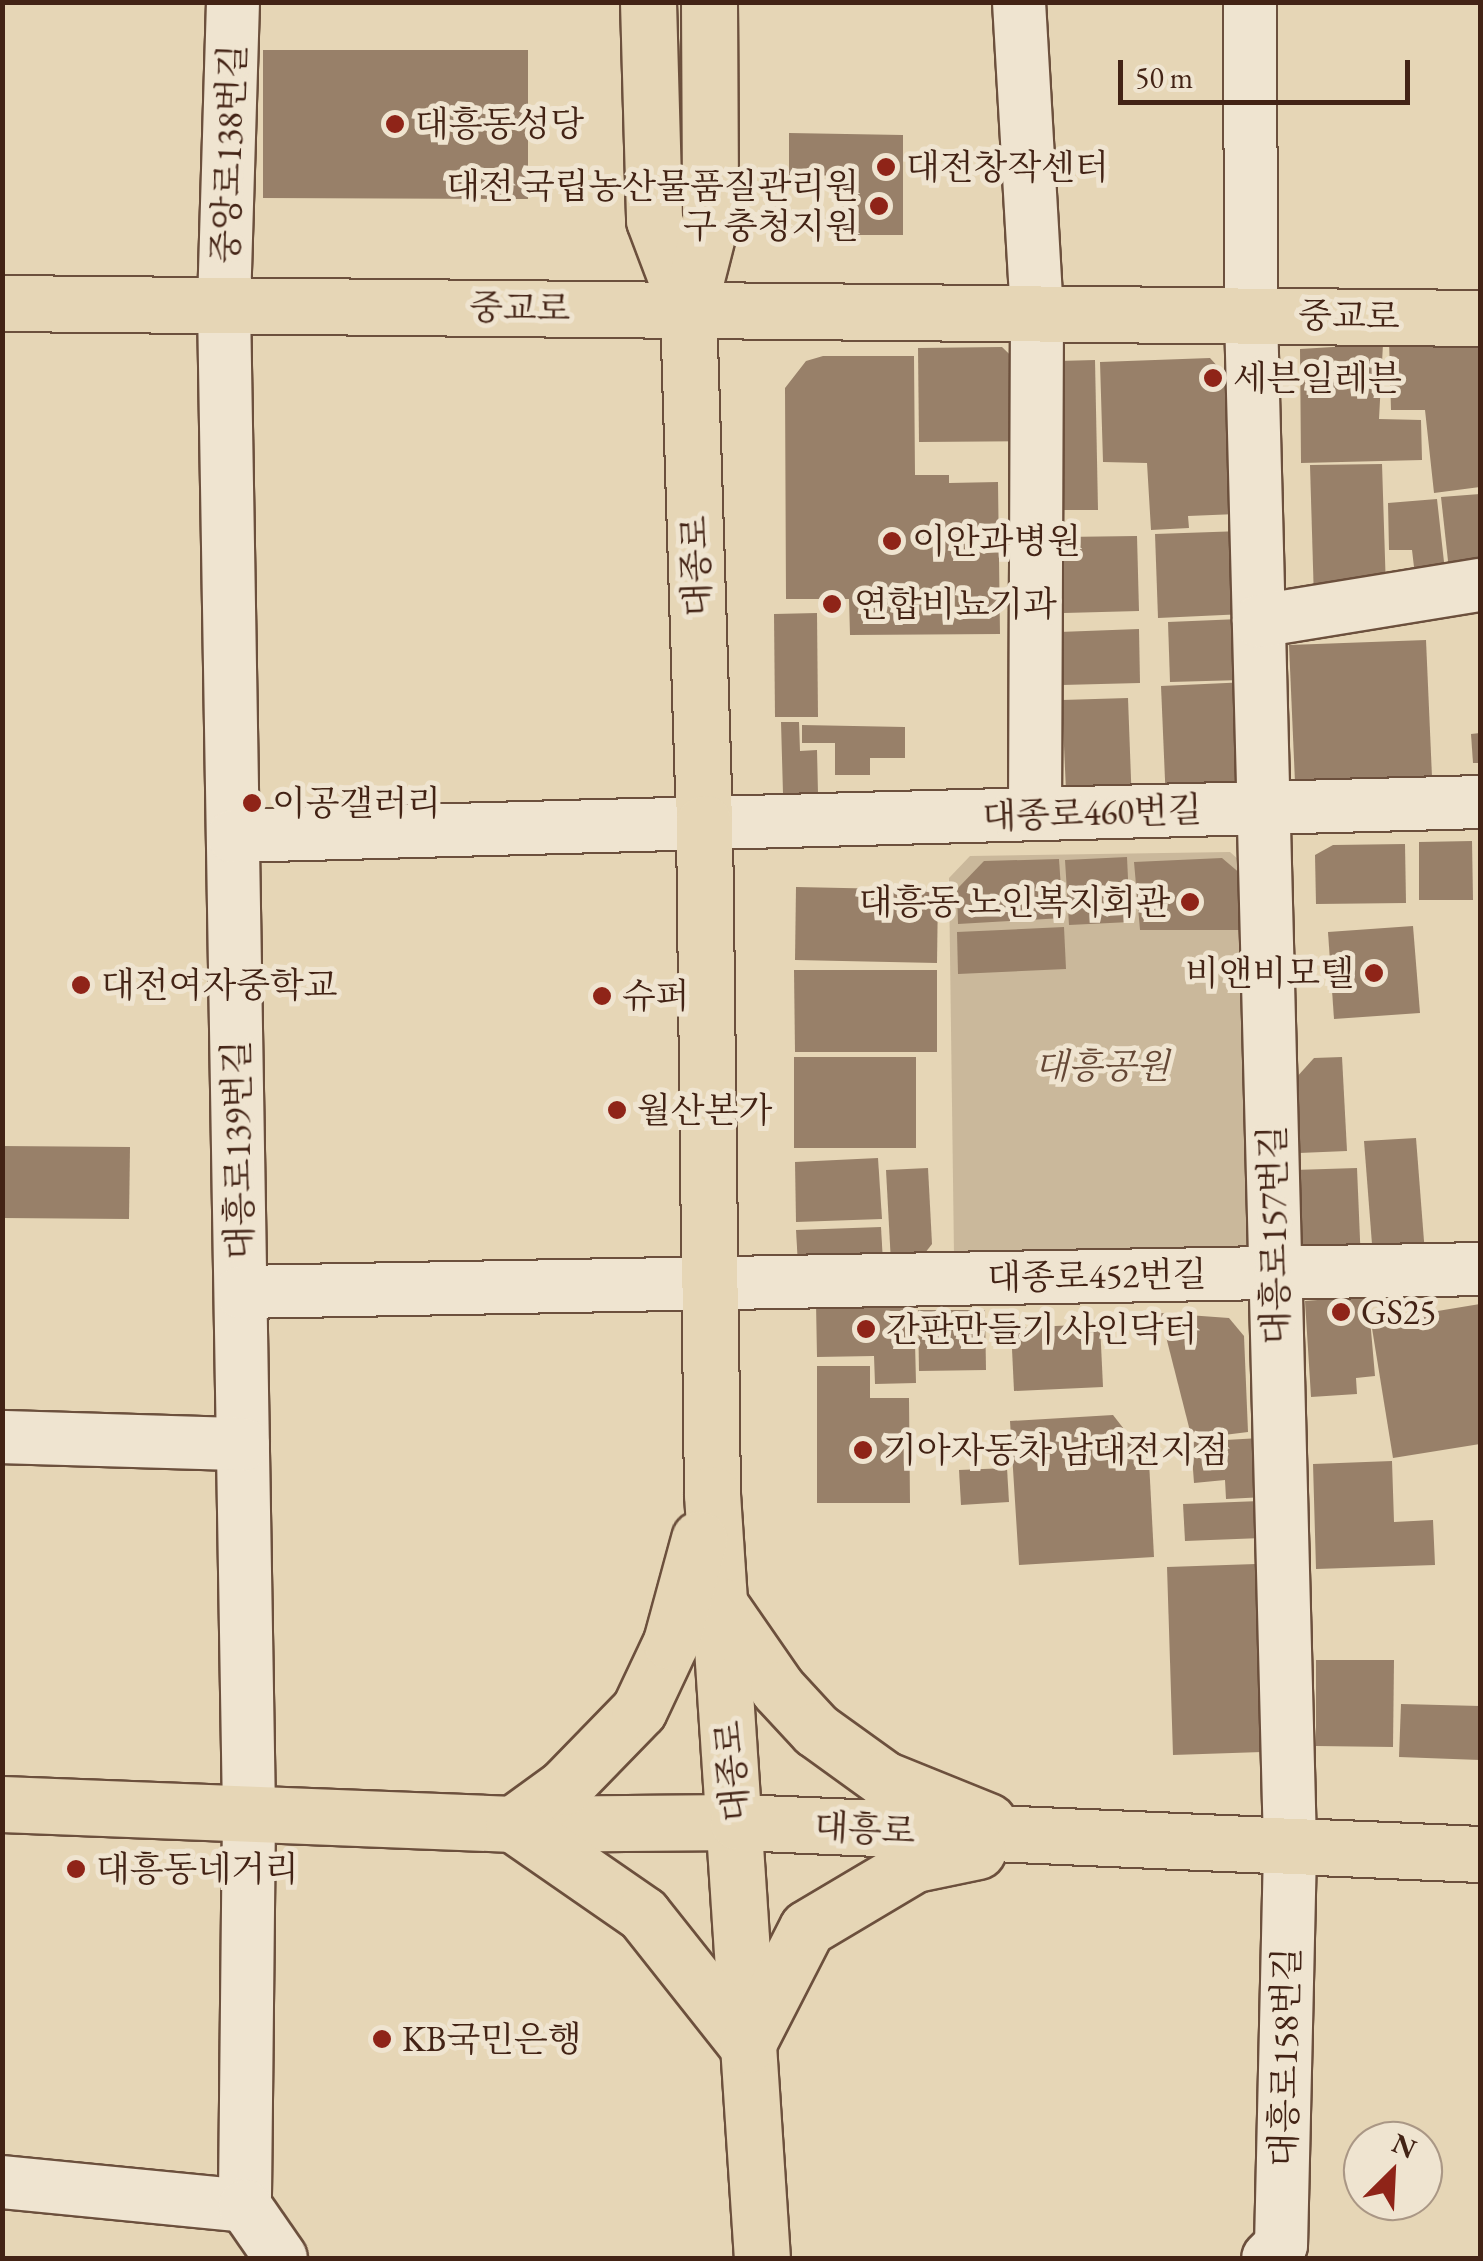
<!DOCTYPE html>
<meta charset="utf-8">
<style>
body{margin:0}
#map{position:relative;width:1483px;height:2261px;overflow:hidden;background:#e6d6b6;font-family:"EB Garamond","Noto Serif KR",serif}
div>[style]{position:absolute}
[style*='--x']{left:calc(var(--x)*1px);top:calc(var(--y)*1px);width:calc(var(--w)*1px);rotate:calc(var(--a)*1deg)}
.green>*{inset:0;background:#cab89b}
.building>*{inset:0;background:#988069}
.roads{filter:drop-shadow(2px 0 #6c503d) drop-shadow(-2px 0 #6c503d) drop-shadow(0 2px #6c503d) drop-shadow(0 -2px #6c503d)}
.minor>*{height:52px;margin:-26px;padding:0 26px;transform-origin:26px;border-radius:26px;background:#efe4d0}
.major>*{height:55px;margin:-27.5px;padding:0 27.5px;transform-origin:27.5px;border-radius:27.5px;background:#e6d6b6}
.dots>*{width:28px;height:28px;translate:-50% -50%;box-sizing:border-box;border:5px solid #efe4d0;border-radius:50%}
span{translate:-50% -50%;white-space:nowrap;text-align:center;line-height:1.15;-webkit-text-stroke:10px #efe4d0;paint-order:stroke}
.poi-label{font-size:35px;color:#432315}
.left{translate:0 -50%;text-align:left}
.right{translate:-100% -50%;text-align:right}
.street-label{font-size:35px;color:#432315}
.park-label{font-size:35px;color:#654836;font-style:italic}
.frame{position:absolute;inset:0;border:5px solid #432315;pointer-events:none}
.north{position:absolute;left:1343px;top:2121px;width:100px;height:100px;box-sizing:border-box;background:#efe4d0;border:2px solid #aa9785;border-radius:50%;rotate:24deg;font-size:28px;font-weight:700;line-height:40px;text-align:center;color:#432315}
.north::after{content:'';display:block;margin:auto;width:35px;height:45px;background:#8f2418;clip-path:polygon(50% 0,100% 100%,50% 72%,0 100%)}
.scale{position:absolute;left:1118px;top:60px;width:292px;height:45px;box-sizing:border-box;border:5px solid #432315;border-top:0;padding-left:12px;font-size:30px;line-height:35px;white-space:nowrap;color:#432315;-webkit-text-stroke:8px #efe4d0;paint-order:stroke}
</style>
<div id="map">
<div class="green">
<div style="clip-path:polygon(1230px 852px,1250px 870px,1255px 1254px,954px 1255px,949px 878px,970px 856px)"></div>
</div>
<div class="building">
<div style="clip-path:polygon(263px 50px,528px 50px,528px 199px,263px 198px)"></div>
<div style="clip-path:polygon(789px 133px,903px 135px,903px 235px,855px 235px,856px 176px,789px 175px)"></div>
<div style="clip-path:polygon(1389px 340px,1480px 340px,1480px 487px,1434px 493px,1425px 410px,1391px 410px)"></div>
<div style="clip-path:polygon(1383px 344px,1379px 419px,1421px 420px,1422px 460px,1301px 463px,1300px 349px)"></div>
<div style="clip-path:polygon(1002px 347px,1035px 379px,1035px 441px,919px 442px,918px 348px)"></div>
<div style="clip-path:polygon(823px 356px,914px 356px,915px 475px,949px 475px,949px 483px,998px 482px,1000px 634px,850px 635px,849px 599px,786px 599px,785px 388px,806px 361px)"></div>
<div style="clip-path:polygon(1210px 358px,1239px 390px,1237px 514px,1188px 516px,1189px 528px,1151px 530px,1147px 463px,1103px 462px,1100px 362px)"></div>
<div style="clip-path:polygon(1095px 360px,1098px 510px,1061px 510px,1058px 361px)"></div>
<div style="clip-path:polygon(1382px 464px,1386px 590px,1314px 600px,1310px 465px)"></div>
<div style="clip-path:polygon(1480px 494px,1480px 575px,1450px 579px,1441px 497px)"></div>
<div style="clip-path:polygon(1437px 499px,1446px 580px,1416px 584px,1412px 550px,1389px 550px,1388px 503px)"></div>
<div style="clip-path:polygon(1242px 531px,1245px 614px,1158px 618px,1155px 534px)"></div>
<div style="clip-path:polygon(1137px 536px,1139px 611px,1064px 613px,1063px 537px)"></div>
<div style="clip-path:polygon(817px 613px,818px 717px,775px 717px,774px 614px)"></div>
<div style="clip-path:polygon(1240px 619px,1242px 680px,1170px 682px,1168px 622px)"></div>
<div style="clip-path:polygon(1139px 629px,1140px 683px,1062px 685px,1059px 632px)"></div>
<div style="clip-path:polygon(1426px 640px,1433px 800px,1296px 805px,1289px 645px)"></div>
<div style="clip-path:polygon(1248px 682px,1253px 772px,1230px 801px,1166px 803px,1161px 686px)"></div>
<div style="clip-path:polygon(1128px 698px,1132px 806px,1066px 791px,1062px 700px)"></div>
<div style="clip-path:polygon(781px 722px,799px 722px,800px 751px,817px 750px,818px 793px,783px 794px)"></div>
<div style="clip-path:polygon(802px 725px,905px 727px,905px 758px,870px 758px,870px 775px,835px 775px,835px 743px,802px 743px)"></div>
<div style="clip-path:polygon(1480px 733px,1480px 763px,1473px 763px,1471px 734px)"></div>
<div style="clip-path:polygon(1472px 841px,1473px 900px,1419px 900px,1419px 842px)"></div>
<div style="clip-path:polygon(1405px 844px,1406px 903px,1316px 904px,1315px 855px,1333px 845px)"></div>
<div style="clip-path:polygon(1127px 857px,1130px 922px,1069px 925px,1065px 860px)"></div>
<div style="clip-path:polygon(1222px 858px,1242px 875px,1243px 930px,1140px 930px,1134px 862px)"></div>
<div style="clip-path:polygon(1059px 859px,1063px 918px,958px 924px,957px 889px,984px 861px)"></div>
<div style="clip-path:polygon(796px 887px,938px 890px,937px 963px,795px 960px)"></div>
<div style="clip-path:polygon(1413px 926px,1420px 1013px,1334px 1019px,1328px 932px)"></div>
<div style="clip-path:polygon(1064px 927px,1066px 969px,958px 974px,957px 932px)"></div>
<div style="clip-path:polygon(794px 970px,937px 970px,937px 1052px,795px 1052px)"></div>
<div style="clip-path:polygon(794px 1057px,916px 1057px,916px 1148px,794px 1148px)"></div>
<div style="clip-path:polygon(1342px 1057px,1347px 1151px,1299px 1153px,1295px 1079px,1314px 1058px)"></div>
<div style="clip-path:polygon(1416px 1138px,1425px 1254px,1373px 1257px,1364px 1141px)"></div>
<div style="clip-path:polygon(2px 1146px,130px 1147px,129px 1219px,2px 1218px)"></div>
<div style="clip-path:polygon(878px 1158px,882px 1219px,796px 1222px,795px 1162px)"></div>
<div style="clip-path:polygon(928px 1168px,932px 1244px,918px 1262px,891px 1263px,886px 1170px)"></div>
<div style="clip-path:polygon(1357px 1168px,1361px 1263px,1299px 1266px,1294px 1170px)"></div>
<div style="clip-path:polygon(881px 1227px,883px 1262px,798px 1265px,796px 1230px)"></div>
<div style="clip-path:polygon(1368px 1296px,1375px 1376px,1356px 1378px,1357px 1394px,1311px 1397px,1305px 1301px)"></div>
<div style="clip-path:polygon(914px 1301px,916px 1383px,875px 1384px,874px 1356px,817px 1357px,816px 1303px)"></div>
<div style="clip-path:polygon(1480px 1304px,1480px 1444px,1393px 1458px,1371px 1322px)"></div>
<div style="clip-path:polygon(918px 1310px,985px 1310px,986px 1370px,919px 1371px)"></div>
<div style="clip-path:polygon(1160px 1313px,1229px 1318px,1244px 1336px,1248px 1432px,1192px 1439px)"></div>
<div style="clip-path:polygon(1100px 1324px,1103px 1387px,1014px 1391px,1011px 1328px)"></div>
<div style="clip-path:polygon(817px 1366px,870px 1366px,870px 1398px,909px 1398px,910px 1503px,817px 1503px)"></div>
<div style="clip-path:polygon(1113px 1415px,1149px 1461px,1154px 1557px,1019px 1565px,1010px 1421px)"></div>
<div style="clip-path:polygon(1260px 1438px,1265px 1497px,1226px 1499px,1225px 1480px,1194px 1483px,1191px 1442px)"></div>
<div style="clip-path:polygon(1392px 1461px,1394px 1522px,1433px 1520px,1435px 1565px,1316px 1569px,1313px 1464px)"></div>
<div style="clip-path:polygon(1007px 1468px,1009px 1502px,961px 1505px,959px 1470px)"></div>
<div style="clip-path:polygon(1260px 1501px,1262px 1538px,1185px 1541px,1183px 1504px)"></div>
<div style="clip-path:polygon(1256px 1564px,1262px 1752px,1173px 1755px,1167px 1567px)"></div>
<div style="clip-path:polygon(1316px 1660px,1394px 1660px,1393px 1747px,1316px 1746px)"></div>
<div style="clip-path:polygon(1401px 1704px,1480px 1706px,1480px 1760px,1399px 1757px)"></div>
</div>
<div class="roads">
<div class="minor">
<div style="--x:233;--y:2;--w:303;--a:91.7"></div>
<div style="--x:224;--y:305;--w:1509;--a:89.05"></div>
<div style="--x:249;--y:1814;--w:392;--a:90.6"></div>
<div style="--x:1019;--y:2;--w:312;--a:86.7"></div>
<div style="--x:1037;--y:313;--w:501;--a:90.23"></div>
<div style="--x:1250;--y:2;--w:313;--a:89.8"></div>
<div style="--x:1251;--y:315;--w:1535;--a:88.54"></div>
<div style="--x:1290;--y:1850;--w:395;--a:91.3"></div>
<div style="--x:1281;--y:2245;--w:18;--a:135"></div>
<div style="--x:1259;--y:621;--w:224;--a:-9.3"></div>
<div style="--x:233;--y:836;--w:1247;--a:-1.56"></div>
<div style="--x:241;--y:1292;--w:1239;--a:-1.06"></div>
<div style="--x:2;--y:1437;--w:241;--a:1.7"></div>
<div style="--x:2;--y:2182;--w:244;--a:5.6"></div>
<div style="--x:245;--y:2206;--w:63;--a:55.3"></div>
</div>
<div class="major">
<div style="--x:648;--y:2;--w:218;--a:88.4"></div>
<div style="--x:654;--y:220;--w:96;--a:69.3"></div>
<div style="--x:709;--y:2;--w:222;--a:89.7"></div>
<div style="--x:710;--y:224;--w:89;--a:104.3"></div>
<div style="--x:688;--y:310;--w:513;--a:88.21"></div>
<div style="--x:704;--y:823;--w:671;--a:89.32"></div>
<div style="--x:712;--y:1494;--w:766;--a:86.26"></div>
<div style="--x:2;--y:303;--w:1478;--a:0.58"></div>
<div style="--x:720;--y:1605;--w:102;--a:55.4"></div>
<div style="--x:778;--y:1689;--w:56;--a:47.2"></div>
<div style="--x:816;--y:1730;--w:84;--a:35.8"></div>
<div style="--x:884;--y:1779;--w:112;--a:22"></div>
<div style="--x:2;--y:1804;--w:511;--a:2.24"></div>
<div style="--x:513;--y:1824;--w:225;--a:-0.5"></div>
<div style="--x:738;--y:1822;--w:743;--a:2.47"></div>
<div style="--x:513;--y:1824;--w:63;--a:-36"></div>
<div style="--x:564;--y:1787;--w:107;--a:-45.8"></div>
<div style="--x:639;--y:1710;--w:75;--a:-64.8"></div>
<div style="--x:671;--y:1642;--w:107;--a:-74.8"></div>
<div style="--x:513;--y:1824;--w:158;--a:34.7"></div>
<div style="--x:643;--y:1914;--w:167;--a:51.6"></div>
<div style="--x:747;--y:2045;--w:131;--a:-62.9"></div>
<div style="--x:807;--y:1928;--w:126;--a:-30.7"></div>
<div style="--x:915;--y:1864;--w:64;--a:-11.7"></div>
</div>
</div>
<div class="dots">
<div style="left:395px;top:124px;background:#8f2418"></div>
<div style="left:886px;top:167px;background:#8f2418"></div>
<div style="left:879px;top:206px;background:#8f2418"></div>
<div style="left:1213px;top:378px;background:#8f2418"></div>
<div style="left:892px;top:541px;background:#8f2418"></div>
<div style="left:832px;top:604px;background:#8f2418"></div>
<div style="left:252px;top:803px;background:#8f2418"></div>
<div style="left:1190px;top:902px;background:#8f2418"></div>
<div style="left:1374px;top:973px;background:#8f2418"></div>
<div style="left:81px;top:985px;background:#8f2418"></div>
<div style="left:602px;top:996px;background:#8f2418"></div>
<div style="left:617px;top:1110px;background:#8f2418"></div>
<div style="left:1341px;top:1312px;background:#8f2418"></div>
<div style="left:866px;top:1329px;background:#8f2418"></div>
<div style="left:863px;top:1450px;background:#8f2418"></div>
<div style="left:76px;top:1869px;background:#8f2418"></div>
<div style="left:382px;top:2039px;background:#8f2418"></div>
</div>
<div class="poi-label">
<span class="left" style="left:415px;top:124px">대흥동성당</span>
<span class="left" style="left:906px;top:167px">대전창작센터</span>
<span class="right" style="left:859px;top:206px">대전 국립농산물품질관리원<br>구 충청지원</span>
<span class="left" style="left:1233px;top:378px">세븐일레븐</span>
<span class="left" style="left:912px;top:541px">이안과병원</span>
<span class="left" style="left:854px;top:604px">연합비뇨기과</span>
<span class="left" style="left:272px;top:803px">이공갤러리</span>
<span class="right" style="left:1170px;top:902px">대흥동 노인복지회관</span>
<span class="right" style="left:1354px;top:973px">비앤비모텔</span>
<span class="left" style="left:101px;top:985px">대전여자중학교</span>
<span class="left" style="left:622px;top:996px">슈퍼</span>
<span class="left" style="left:637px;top:1110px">월산본가</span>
<span class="left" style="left:1361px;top:1312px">GS25</span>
<span class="left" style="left:886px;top:1329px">간판만들기 사인닥터</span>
<span class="left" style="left:883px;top:1450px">기아자동차 남대전지점</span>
<span class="left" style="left:96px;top:1869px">대흥동네거리</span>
<span class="left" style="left:402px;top:2039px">KB국민은행</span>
</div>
<div class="street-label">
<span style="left:229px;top:154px;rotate:-88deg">중앙로138번길</span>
<span style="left:520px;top:308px;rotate:1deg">중교로</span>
<span style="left:1349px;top:316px;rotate:1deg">중교로</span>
<span style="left:696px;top:566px;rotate:-92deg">대종로</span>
<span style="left:1092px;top:813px;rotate:-2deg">대종로460번길</span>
<span style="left:238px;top:1150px;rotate:-91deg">대흥로139번길</span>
<span style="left:1274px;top:1235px;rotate:-91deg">대흥로157번길</span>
<span style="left:1097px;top:1276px;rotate:-1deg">대종로452번길</span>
<span style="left:732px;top:1771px;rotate:-95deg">대종로</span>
<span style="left:865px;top:1829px;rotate:3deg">대흥로</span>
<span style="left:1285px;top:2057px;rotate:-89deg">대흥로158번길</span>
</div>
<div class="park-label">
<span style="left:1102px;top:1066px">대흥공원</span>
</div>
<div class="frame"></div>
<div class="north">N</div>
<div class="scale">50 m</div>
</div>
